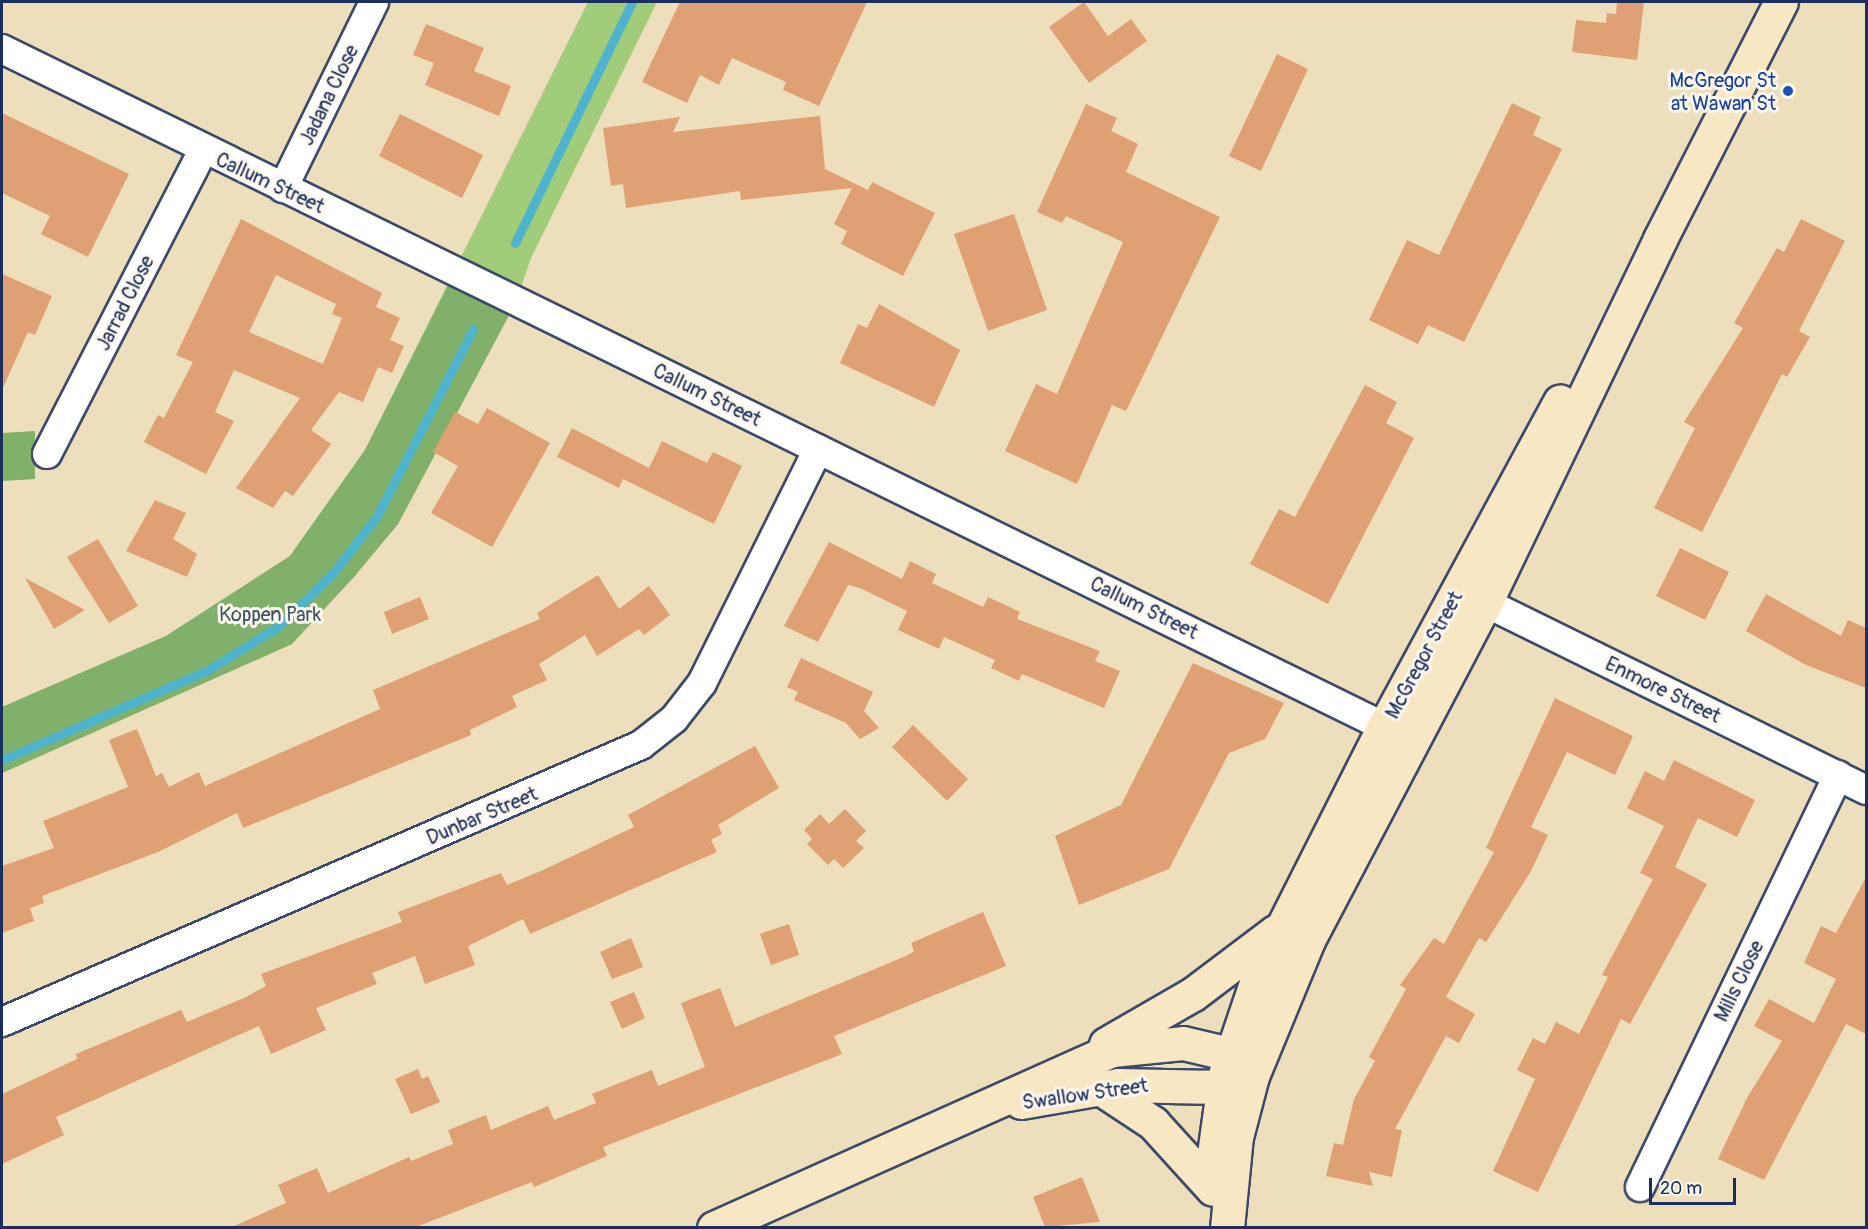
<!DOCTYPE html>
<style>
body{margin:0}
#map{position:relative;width:1868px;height:1229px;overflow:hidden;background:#eddebc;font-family:Pangolin,sans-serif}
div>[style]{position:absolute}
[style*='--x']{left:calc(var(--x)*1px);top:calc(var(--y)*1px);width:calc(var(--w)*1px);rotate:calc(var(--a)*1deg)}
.green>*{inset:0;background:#a1cd7a}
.forest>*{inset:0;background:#80b06a}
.stream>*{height:9px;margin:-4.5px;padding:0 4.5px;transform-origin:4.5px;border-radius:4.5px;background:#4eb3cd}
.building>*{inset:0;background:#dfa174}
.roads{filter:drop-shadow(2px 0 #3a496c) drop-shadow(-2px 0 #3a496c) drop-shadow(0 2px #3a496c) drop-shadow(0 -2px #3a496c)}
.street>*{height:28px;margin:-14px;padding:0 14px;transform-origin:14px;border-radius:14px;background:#fff}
.secondary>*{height:33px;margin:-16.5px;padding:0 16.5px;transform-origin:16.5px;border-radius:16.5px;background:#f8e7c3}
.dots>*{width:16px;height:16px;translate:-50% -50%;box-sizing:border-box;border:3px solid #fbf7ec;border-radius:50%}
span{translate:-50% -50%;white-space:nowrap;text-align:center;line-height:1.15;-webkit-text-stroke:6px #fbf7ec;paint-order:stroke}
.transit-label{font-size:20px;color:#164399}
.right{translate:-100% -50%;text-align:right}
.street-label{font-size:20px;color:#1b2f5e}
.park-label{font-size:20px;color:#3c5665}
.frame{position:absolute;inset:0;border:3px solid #1b2f5e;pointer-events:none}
.scale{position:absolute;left:1649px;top:1178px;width:87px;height:27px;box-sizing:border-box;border:3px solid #1b2f5e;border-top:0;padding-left:8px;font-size:18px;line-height:21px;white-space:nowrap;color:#1b2f5e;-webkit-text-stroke:4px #fbf7ec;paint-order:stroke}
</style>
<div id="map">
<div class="green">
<div style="clip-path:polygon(588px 2px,657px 2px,531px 258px,516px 302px,398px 524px,292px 644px,2px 773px,2px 707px,166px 636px,290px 556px,365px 450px)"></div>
</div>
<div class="forest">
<div style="clip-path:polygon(455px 272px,516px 302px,398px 524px,354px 577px,292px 644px,2px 773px,2px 707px,166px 636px,290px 556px,365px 450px)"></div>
<div style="clip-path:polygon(35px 431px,35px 479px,2px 481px,2px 433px)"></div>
</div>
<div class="stream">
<div style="--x:515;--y:243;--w:268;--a:-64.1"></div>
<div style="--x:2;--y:760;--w:223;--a:-23.6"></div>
<div style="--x:206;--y:671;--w:86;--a:-31.7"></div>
<div style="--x:279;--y:626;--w:76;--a:-44.5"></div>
<div style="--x:333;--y:573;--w:72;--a:-52.3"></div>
<div style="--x:377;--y:516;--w:210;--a:-62.8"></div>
</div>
<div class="building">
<div style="clip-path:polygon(680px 2px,867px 2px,819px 106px,783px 90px,786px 82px,732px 58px,719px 85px,700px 75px,687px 103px,642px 82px)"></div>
<div style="clip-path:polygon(1084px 2px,1108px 36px,1131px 19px,1147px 41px,1089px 83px,1049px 27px)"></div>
<div style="clip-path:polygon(1617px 2px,1644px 2px,1637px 60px,1572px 52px,1576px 20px,1606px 23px,1607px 13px,1616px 14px)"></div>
<div style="clip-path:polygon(426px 24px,484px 48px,474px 71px,511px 86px,499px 116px,425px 85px,434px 63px,413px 55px)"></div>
<div style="clip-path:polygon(1277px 54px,1308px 69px,1261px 171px,1229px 156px)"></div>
<div style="clip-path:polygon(1512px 103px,1541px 117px,1533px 135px,1562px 149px,1464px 342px,1428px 325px,1418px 344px,1369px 320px,1407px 240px,1439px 255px)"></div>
<div style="clip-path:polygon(1086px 104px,1117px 118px,1111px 131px,1138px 144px,1126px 172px,1220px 217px,1126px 411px,1112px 405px,1077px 484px,1005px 451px,1036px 384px,1057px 394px,1123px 242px,1066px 216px,1062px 223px,1037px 212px)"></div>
<div style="clip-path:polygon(2px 113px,129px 174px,88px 257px,41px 234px,50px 216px,2px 193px)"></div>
<div style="clip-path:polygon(400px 114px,483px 155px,462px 198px,379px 156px)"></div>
<div style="clip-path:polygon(820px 116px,825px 169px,868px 190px,872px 182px,935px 213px,903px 276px,841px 244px,847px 231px,834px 224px,852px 188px,741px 200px,740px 191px,626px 208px,623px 184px,611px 186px,603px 128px,680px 117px,673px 132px)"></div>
<div style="clip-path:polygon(1014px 214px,1047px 310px,988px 331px,954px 234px)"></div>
<div style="clip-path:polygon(evenodd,241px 219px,382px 293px,376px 307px,400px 318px,390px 340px,404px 346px,392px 373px,378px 367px,363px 402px,339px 392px,311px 430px,331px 444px,293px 496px,285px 491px,273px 508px,236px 488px,300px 398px,234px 370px,215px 412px,234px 421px,206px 474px,144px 442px,158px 415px,164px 418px,193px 362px,176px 355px,241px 219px,276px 275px,336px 304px,332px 314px,342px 318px,323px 364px,249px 332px,276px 275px)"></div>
<div style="clip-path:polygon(1801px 219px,1845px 241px,1799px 331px,1810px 337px,1787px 377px,1782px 374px,1702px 532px,1654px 508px,1695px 428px,1684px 422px,1743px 328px,1734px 323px,1777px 248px,1784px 252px)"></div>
<div style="clip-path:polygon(2px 274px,52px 296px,35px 335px,28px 332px,2px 390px)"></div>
<div style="clip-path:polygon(879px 304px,960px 350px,934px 407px,840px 363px,858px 324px,867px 328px)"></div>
<div style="clip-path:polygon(1365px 385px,1397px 402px,1386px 423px,1414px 438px,1328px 604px,1250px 564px,1279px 509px,1295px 517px)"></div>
<div style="clip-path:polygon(487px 408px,550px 443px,492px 547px,431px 513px,458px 466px,433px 452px,455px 412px,478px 424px)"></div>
<div style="clip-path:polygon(572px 428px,649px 468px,662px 441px,707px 463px,713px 452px,742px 466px,714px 524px,623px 479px,619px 488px,557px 457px)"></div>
<div style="clip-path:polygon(155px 500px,186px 513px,173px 539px,197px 554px,187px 577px,126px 551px)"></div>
<div style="clip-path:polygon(98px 539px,138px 606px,109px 623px,67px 557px)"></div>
<div style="clip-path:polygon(829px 542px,902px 579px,910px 561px,936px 574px,932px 583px,983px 607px,988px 597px,1020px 612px,1017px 619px,1100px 651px,1095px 661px,1120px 671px,1104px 708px,1022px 674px,1019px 681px,991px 668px,995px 660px,944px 637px,939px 649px,898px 630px,907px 611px,860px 588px,848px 585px,818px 642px,784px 626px)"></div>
<div style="clip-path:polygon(1680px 548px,1729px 572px,1705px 620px,1656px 596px)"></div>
<div style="clip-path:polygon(598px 575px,619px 609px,649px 586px,670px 615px,644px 635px,639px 629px,597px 656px,585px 635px,539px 664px,547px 680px,512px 696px,517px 707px,470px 730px,471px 735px,243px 828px,237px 813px,158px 852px,42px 896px,44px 903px,30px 908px,34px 921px,2px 933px,2px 866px,54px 848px,43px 821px,128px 787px,109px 740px,137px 729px,156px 776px,162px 773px,169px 787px,199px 772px,205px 786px,380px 709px,373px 690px,540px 619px,537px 613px)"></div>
<div style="clip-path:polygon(25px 578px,85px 610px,54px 629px)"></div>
<div style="clip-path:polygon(1766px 594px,1841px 636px,1848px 620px,1866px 628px,1866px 688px,1806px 665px,1746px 631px)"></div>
<div style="clip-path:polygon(420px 597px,429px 619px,392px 634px,384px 612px)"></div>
<div style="clip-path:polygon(801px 658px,873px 692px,864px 711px,879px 728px,860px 739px,846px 723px,794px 700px,798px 692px,787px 687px)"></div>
<div style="clip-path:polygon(1193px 663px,1284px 703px,1265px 739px,1229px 753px,1169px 869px,1079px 905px,1055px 836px,1121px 805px)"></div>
<div style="clip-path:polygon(1555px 698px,1633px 736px,1615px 775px,1567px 752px,1531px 827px,1548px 835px,1531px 871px,1486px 942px,1479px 938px,1446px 997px,1475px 1014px,1459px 1043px,1446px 1036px,1395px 1129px,1402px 1130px,1392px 1177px,1369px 1172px,1373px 1186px,1326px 1176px,1334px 1143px,1343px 1145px,1354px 1099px,1375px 1061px,1369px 1057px,1406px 989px,1400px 985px,1434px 938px,1444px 944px,1494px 852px,1486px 848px)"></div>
<div style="clip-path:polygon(913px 725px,968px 779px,947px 801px,892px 747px)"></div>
<div style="clip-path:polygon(755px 746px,779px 788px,718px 825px,722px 834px,711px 840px,717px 852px,530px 934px,523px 919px,468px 946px,475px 965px,425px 984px,415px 956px,372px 973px,377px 984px,316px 1008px,326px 1030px,271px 1054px,259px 1026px,56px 1117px,64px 1135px,2px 1164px,2px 1094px,77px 1059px,76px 1054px,181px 1010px,187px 1022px,246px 997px,266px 986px,261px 974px,402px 922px,398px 912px,501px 873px,507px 885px,541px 871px,634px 827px,628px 815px)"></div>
<div style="clip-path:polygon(1674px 760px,1755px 800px,1737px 837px,1698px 818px,1675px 867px,1707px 884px,1630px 1024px,1621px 1019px,1538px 1192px,1493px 1171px,1535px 1079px,1517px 1070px,1533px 1038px,1545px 1044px,1556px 1022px,1579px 1034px,1608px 977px,1602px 975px,1653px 879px,1640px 873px,1664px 826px,1627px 808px,1645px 771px,1664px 781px)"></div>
<div style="clip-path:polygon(845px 809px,866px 831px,856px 841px,864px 848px,843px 868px,834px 859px,828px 865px,807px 844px,812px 839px,804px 830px,820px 814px,829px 824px)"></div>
<div style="clip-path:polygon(1866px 877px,1866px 1034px,1846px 1024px,1764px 1180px,1718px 1159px,1747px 1098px,1782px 1041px,1754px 1026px,1769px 999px,1814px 1023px,1836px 979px,1804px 963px,1821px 926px,1836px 933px)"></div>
<div style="clip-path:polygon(983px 912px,1006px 966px,834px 1036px,842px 1054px,603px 1147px,607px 1156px,534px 1187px,532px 1182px,416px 1227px,232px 1227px,286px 1203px,278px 1185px,317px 1168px,328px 1193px,409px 1157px,411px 1161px,453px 1144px,448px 1130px,486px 1115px,491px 1130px,548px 1106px,554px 1120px,596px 1103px,592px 1094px,652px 1070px,658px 1086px,705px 1067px,681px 1003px,720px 988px,735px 1027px,906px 956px,914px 951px,911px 943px)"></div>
<div style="clip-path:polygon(789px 924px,799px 955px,771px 965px,760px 934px)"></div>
<div style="clip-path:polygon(631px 938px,643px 967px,612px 979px,600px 952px)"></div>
<div style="clip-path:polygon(634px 992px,645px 1018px,622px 1029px,610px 1002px)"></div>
<div style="clip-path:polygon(418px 1069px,422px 1079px,428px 1076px,440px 1102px,411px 1114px,395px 1079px)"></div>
<div style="clip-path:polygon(1082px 1177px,1100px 1222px,1045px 1227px,1033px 1197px)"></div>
</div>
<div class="roads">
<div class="street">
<div style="--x:2;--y:49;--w:1560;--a:26.12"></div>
<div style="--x:283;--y:188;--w:207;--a:-63.9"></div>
<div style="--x:47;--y:454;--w:341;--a:-62.8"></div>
<div style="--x:1466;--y:593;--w:446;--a:26.2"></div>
<div style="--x:2;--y:1022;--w:696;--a:-23.44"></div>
<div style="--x:641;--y:745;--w:42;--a:-38.2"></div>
<div style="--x:674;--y:719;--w:46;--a:-52.1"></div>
<div style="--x:702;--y:683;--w:261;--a:-63.6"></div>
<div style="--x:1640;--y:1187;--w:457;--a:-64.3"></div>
</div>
<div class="secondary">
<div style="--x:1106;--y:1044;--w:100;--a:-29.9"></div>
<div style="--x:1193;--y:994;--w:103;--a:-37.1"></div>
<div style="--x:1100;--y:1088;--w:64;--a:33.4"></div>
<div style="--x:1153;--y:1123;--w:89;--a:47.7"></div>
<div style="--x:1021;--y:1102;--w:98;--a:-9.9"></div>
<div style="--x:1118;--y:1085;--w:104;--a:1.1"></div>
<div style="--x:1222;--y:1087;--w:21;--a:-19"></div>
<div style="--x:1212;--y:1168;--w:94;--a:-82"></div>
<div style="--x:1225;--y:1075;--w:107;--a:-71.4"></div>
<div style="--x:1259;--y:974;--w:277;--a:-63.2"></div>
<div style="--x:1384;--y:727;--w:370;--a:-61.6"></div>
<div style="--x:714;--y:1228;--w:436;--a:-24.1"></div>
<div style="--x:1112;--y:1050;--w:71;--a:-5.6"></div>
<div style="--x:1183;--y:1043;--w:48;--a:13.2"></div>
<div style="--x:1230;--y:1054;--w:21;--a:43"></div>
<div style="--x:1227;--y:1228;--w:91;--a:-84.4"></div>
<div style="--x:1236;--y:1137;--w:63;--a:-75.3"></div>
<div style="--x:1252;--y:1076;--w:147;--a:-67.6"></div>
<div style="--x:1308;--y:940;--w:381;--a:-62.3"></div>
<div style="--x:1485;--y:603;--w:404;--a:-64.3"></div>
<div style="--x:1660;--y:239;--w:266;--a:-63"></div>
</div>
</div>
<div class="dots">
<div style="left:1788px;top:91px;background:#1a4fb4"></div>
</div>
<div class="transit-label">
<span class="right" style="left:1776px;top:92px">McGregor St<br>at Wawan St</span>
</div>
<div class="street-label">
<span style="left:329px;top:95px;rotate:-64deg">Jadana Close</span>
<span style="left:270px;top:183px;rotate:25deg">Callum Street</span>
<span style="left:125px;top:303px;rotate:-63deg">Jarrad Close</span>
<span style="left:707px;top:395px;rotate:26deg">Callum Street</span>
<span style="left:1144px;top:608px;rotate:26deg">Callum Street</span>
<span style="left:1424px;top:655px;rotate:-62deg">McGregor Street</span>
<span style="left:1663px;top:690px;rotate:26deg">Enmore Street</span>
<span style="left:482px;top:816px;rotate:-23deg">Dunbar Street</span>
<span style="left:1739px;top:981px;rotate:-64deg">Mills Close</span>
<span style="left:1085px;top:1094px;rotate:-8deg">Swallow Street</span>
</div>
<div class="park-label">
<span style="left:270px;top:614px">Koppen Park</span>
</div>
<div class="frame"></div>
<div class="scale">20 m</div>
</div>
